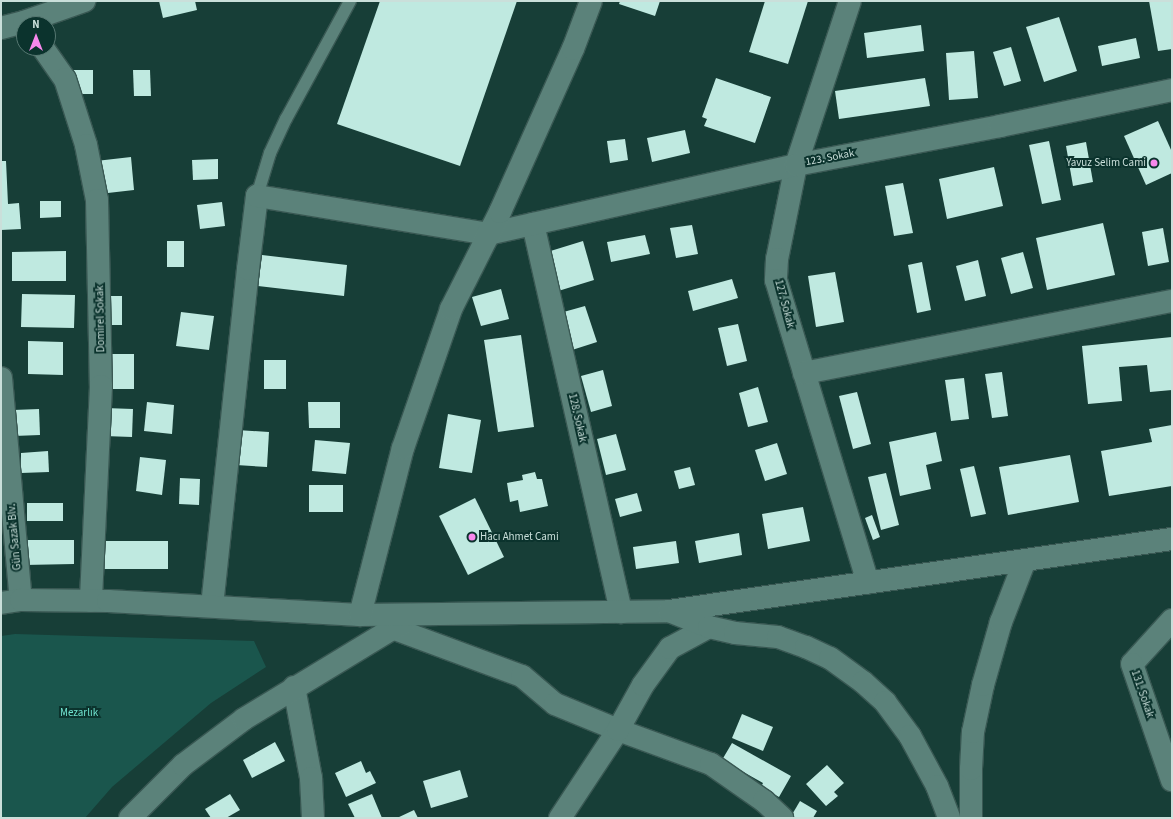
<!DOCTYPE html>
<meta charset="utf-8">
<style>
body{margin:0}
#map{position:relative;width:1173px;height:819px;overflow:hidden;background:#173e37;font-family:"Source Sans 3",sans-serif}
div>[style]{position:absolute}
[style*='--x']{left:calc(var(--x)*1px);top:calc(var(--y)*1px);width:calc(var(--w)*1px);rotate:calc(var(--a)*1deg)}
.green>*{inset:0;background:#1a564d}
.building>*{inset:0;background:#bfe9e0}
.roads{filter:drop-shadow(1px 0 #395853) drop-shadow(-1px 0 #395853) drop-shadow(0 1px #395853) drop-shadow(0 -1px #395853)}
.service>*{height:12px;margin:-6px;padding:0 6px;transform-origin:6px;border-radius:6px;background:#5b827a}
.minor>*{height:22px;margin:-11px;padding:0 11px;transform-origin:11px;border-radius:11px;background:#5b827a}
.tertiary>*{height:22px;margin:-11px;padding:0 11px;transform-origin:11px;border-radius:11px;background:#5b827a}
.secondary>*{height:22px;margin:-11px;padding:0 11px;transform-origin:11px;border-radius:11px;background:#5b827a}
.dots>*{width:11px;height:11px;translate:-50% -50%;box-sizing:border-box;border:2px solid #0b332d;border-radius:50%}
span{translate:-50% -50%;white-space:nowrap;text-align:center;line-height:1.15;-webkit-text-stroke:4px #0b332d;paint-order:stroke}
.street-label{font-size:11px;color:#cadfda}
.poi-label{font-size:11px;color:#cadfda}
.right{translate:-100% -50%;text-align:right}
.left{translate:0 -50%;text-align:left}
.park-label{font-size:11px;color:#70e3cf}
.frame{position:absolute;inset:0;border:2px solid #cadfda;pointer-events:none}
.north{position:absolute;left:16px;top:16px;width:40px;height:40px;box-sizing:border-box;background:#0b332d;border:1px solid #577872;border-radius:50%;rotate:0deg;font-size:11px;font-weight:700;line-height:16px;text-align:center;color:#cadfda}
.north::after{content:'';display:block;margin:auto;width:14px;height:18px;background:#f788ec;clip-path:polygon(50% 0,100% 100%,50% 72%,0 100%)}
</style>
<div id="map">
<div class="green">
<div style="clip-path:polygon(15px 634px,254px 641px,266px 667px,211px 703px,112px 787px,85px 818px,1px 818px,1px 636px)"></div>
</div>
<div class="building">
<div style="clip-path:polygon(159px 1px,195px 1px,197px 10px,163px 18px)"></div>
<div style="clip-path:polygon(380px 1px,517px 1px,460px 166px,337px 124px)"></div>
<div style="clip-path:polygon(620px 1px,660px 1px,655px 16px,619px 4px)"></div>
<div style="clip-path:polygon(765px 1px,808px 1px,788px 64px,749px 52px)"></div>
<div style="clip-path:polygon(1149px 1px,1172px 1px,1172px 49px,1158px 51px)"></div>
<div style="clip-path:polygon(1059px 17px,1077px 71px,1044px 82px,1026px 27px)"></div>
<div style="clip-path:polygon(921px 25px,924px 51px,867px 58px,864px 33px)"></div>
<div style="clip-path:polygon(1136px 38px,1140px 58px,1102px 66px,1098px 46px)"></div>
<div style="clip-path:polygon(1011px 47px,1021px 81px,1004px 86px,993px 52px)"></div>
<div style="clip-path:polygon(974px 51px,978px 98px,949px 100px,946px 53px)"></div>
<div style="clip-path:polygon(74px 70px,93px 70px,93px 94px,74px 94px)"></div>
<div style="clip-path:polygon(133px 70px,150px 70px,151px 96px,134px 96px)"></div>
<div style="clip-path:polygon(716px 78px,771px 97px,755px 143px,704px 126px,707px 119px,702px 117px)"></div>
<div style="clip-path:polygon(925px 78px,930px 106px,839px 119px,835px 91px)"></div>
<div style="clip-path:polygon(1158px 121px,1172px 152px,1172px 173px,1146px 185px,1124px 136px)"></div>
<div style="clip-path:polygon(685px 130px,690px 153px,652px 162px,647px 138px)"></div>
<div style="clip-path:polygon(625px 139px,628px 160px,610px 163px,607px 141px)"></div>
<div style="clip-path:polygon(1049px 141px,1061px 200px,1042px 204px,1029px 145px)"></div>
<div style="clip-path:polygon(1086px 142px,1093px 182px,1073px 186px,1066px 146px)"></div>
<div style="clip-path:polygon(131px 157px,134px 190px,99px 194px,96px 161px)"></div>
<div style="clip-path:polygon(218px 159px,218px 179px,193px 180px,192px 160px)"></div>
<div style="clip-path:polygon(1px 161px,6px 161px,8px 204px,19px 203px,21px 229px,1px 230px)"></div>
<div style="clip-path:polygon(994px 167px,1003px 206px,947px 219px,939px 179px)"></div>
<div style="clip-path:polygon(903px 183px,913px 233px,894px 236px,885px 186px)"></div>
<div style="clip-path:polygon(40px 201px,61px 201px,61px 217px,40px 218px)"></div>
<div style="clip-path:polygon(222px 202px,225px 226px,200px 229px,197px 205px)"></div>
<div style="clip-path:polygon(1103px 223px,1115px 275px,1047px 290px,1036px 238px)"></div>
<div style="clip-path:polygon(692px 225px,698px 254px,676px 258px,670px 228px)"></div>
<div style="clip-path:polygon(1163px 228px,1169px 262px,1148px 266px,1142px 232px)"></div>
<div style="clip-path:polygon(645px 235px,650px 254px,611px 262px,607px 242px)"></div>
<div style="clip-path:polygon(167px 241px,184px 241px,184px 267px,167px 267px)"></div>
<div style="clip-path:polygon(583px 241px,594px 280px,555px 292px,544px 253px)"></div>
<div style="clip-path:polygon(66px 251px,66px 281px,12px 281px,12px 252px)"></div>
<div style="clip-path:polygon(1023px 252px,1033px 288px,1011px 294px,1001px 258px)"></div>
<div style="clip-path:polygon(262px 255px,347px 265px,344px 296px,258px 286px)"></div>
<div style="clip-path:polygon(978px 260px,986px 296px,965px 301px,956px 266px)"></div>
<div style="clip-path:polygon(922px 262px,931px 310px,917px 313px,908px 265px)"></div>
<div style="clip-path:polygon(835px 272px,844px 322px,816px 327px,808px 276px)"></div>
<div style="clip-path:polygon(732px 279px,738px 298px,693px 311px,688px 291px)"></div>
<div style="clip-path:polygon(501px 289px,509px 319px,481px 326px,472px 297px)"></div>
<div style="clip-path:polygon(22px 294px,75px 295px,74px 328px,21px 327px)"></div>
<div style="clip-path:polygon(105px 296px,122px 296px,122px 325px,105px 325px)"></div>
<div style="clip-path:polygon(585px 306px,597px 342px,572px 350px,560px 313px)"></div>
<div style="clip-path:polygon(181px 312px,214px 316px,209px 350px,176px 346px)"></div>
<div style="clip-path:polygon(738px 324px,747px 361px,727px 366px,718px 328px)"></div>
<div style="clip-path:polygon(521px 335px,534px 427px,498px 432px,484px 340px)"></div>
<div style="clip-path:polygon(1172px 337px,1172px 390px,1150px 392px,1147px 365px,1119px 367px,1122px 401px,1088px 404px,1082px 346px)"></div>
<div style="clip-path:polygon(28px 341px,63px 342px,63px 375px,28px 374px)"></div>
<div style="clip-path:polygon(108px 354px,134px 354px,134px 389px,108px 389px)"></div>
<div style="clip-path:polygon(264px 360px,286px 360px,286px 389px,264px 389px)"></div>
<div style="clip-path:polygon(603px 370px,612px 406px,591px 412px,581px 376px)"></div>
<div style="clip-path:polygon(1002px 372px,1008px 416px,992px 418px,985px 374px)"></div>
<div style="clip-path:polygon(964px 378px,969px 419px,951px 421px,945px 380px)"></div>
<div style="clip-path:polygon(758px 387px,768px 422px,748px 427px,739px 393px)"></div>
<div style="clip-path:polygon(857px 392px,871px 444px,853px 449px,839px 396px)"></div>
<div style="clip-path:polygon(147px 402px,174px 405px,172px 434px,144px 431px)"></div>
<div style="clip-path:polygon(308px 402px,340px 402px,340px 428px,309px 428px)"></div>
<div style="clip-path:polygon(105px 408px,133px 409px,132px 437px,104px 436px)"></div>
<div style="clip-path:polygon(39px 409px,40px 435px,14px 436px,13px 410px)"></div>
<div style="clip-path:polygon(448px 414px,481px 420px,472px 473px,439px 468px)"></div>
<div style="clip-path:polygon(1172px 425px,1172px 486px,1109px 496px,1101px 451px,1152px 442px,1149px 429px)"></div>
<div style="clip-path:polygon(237px 430px,269px 432px,267px 467px,236px 465px)"></div>
<div style="clip-path:polygon(936px 432px,942px 461px,926px 465px,931px 489px,900px 496px,889px 442px)"></div>
<div style="clip-path:polygon(616px 434px,626px 470px,606px 475px,597px 439px)"></div>
<div style="clip-path:polygon(315px 440px,350px 443px,346px 474px,312px 471px)"></div>
<div style="clip-path:polygon(777px 443px,787px 474px,765px 481px,755px 450px)"></div>
<div style="clip-path:polygon(48px 451px,49px 472px,21px 473px,21px 453px)"></div>
<div style="clip-path:polygon(1070px 455px,1079px 502px,1008px 515px,999px 467px)"></div>
<div style="clip-path:polygon(140px 457px,166px 460px,162px 495px,136px 491px)"></div>
<div style="clip-path:polygon(974px 466px,986px 514px,971px 517px,960px 469px)"></div>
<div style="clip-path:polygon(690px 467px,695px 485px,679px 489px,674px 471px)"></div>
<div style="clip-path:polygon(535px 472px,537px 479px,542px 479px,548px 506px,520px 512px,518px 500px,510px 502px,507px 483px,523px 480px,522px 475px)"></div>
<div style="clip-path:polygon(886px 473px,899px 525px,881px 530px,868px 477px)"></div>
<div style="clip-path:polygon(180px 478px,200px 479px,199px 505px,179px 504px)"></div>
<div style="clip-path:polygon(309px 485px,343px 485px,343px 512px,309px 512px)"></div>
<div style="clip-path:polygon(637px 493px,642px 511px,620px 517px,615px 499px)"></div>
<div style="clip-path:polygon(475px 498px,504px 557px,468px 575px,439px 516px)"></div>
<div style="clip-path:polygon(27px 503px,63px 503px,63px 521px,27px 521px)"></div>
<div style="clip-path:polygon(803px 507px,810px 541px,768px 549px,762px 514px)"></div>
<div style="clip-path:polygon(872px 515px,880px 537px,873px 540px,865px 518px)"></div>
<div style="clip-path:polygon(739px 533px,742px 555px,699px 563px,695px 541px)"></div>
<div style="clip-path:polygon(24px 540px,74px 540px,74px 564px,24px 565px)"></div>
<div style="clip-path:polygon(101px 541px,168px 541px,168px 569px,101px 569px)"></div>
<div style="clip-path:polygon(676px 541px,679px 563px,636px 569px,633px 547px)"></div>
<div style="clip-path:polygon(742px 714px,773px 727px,763px 751px,732px 738px)"></div>
<div style="clip-path:polygon(275px 742px,285px 761px,252px 778px,243px 760px)"></div>
<div style="clip-path:polygon(732px 743px,791px 776px,779px 797px,761px 787px,763px 783px,722px 760px)"></div>
<div style="clip-path:polygon(361px 761px,366px 773px,370px 771px,376px 783px,346px 797px,335px 773px)"></div>
<div style="clip-path:polygon(827px 765px,844px 783px,834px 792px,838px 796px,826px 806px,806px 784px)"></div>
<div style="clip-path:polygon(460px 770px,468px 797px,431px 808px,423px 781px)"></div>
<div style="clip-path:polygon(230px 794px,240px 810px,226px 818px,211px 818px,205px 809px)"></div>
<div style="clip-path:polygon(372px 794px,382px 818px,355px 818px,348px 804px)"></div>
<div style="clip-path:polygon(800px 801px,817px 811px,813px 818px,790px 818px)"></div>
<div style="clip-path:polygon(414px 810px,418px 818px,397px 818px)"></div>
</div>
<div class="roads">
<div class="service">
<div style="--x:257;--y:196;--w:45;--a:-73.2"></div>
<div style="--x:270;--y:153;--w:38;--a:-65"></div>
<div style="--x:286;--y:119;--w:134;--a:-61.5"></div>
</div>
<div class="minor">
<div style="--x:850;--y:1;--w:173;--a:108.2"></div>
<div style="--x:796;--y:165;--w:96;--a:101.4"></div>
<div style="--x:777;--y:259;--w:21;--a:93"></div>
<div style="--x:776;--y:280;--w:316;--a:73.1"></div>
<div style="--x:1;--y:28;--w:24;--a:-15"></div>
<div style="--x:24;--y:22;--w:64;--a:-19.3"></div>
<div style="--x:43;--y:48;--w:38;--a:55"></div>
<div style="--x:65;--y:79;--w:69;--a:72.3"></div>
<div style="--x:86;--y:145;--w:56;--a:78.7"></div>
<div style="--x:97;--y:200;--w:186;--a:88.8"></div>
<div style="--x:101;--y:386;--w:215;--a:92.7"></div>
<div style="--x:533;--y:224;--w:398;--a:77.2"></div>
<div style="--x:804;--y:373;--w:375;--a:-11.1"></div>
<div style="--x:212;--y:606;--w:339;--a:-83.9"></div>
<div style="--x:248;--y:269;--w:74;--a:-83"></div>
<div style="--x:257;--y:196;--w:234;--a:9.3"></div>
<div style="--x:488;--y:234;--w:316;--a:-12.6"></div>
<div style="--x:796;--y:165;--w:208;--a:-10.8"></div>
<div style="--x:1000;--y:126;--w:176;--a:-11.8"></div>
<div style="--x:1172;--y:620;--w:59;--a:132.3"></div>
<div style="--x:1132;--y:664;--w:123;--a:71"></div>
<div style="--x:392;--y:628;--w:139;--a:20.3"></div>
<div style="--x:522;--y:676;--w:43;--a:40.3"></div>
<div style="--x:555;--y:704;--w:68;--a:22.4"></div>
<div style="--x:618;--y:730;--w:99;--a:20.1"></div>
<div style="--x:711;--y:764;--w:65;--a:34.9"></div>
<div style="--x:764;--y:801;--w:25;--a:43"></div>
<div style="--x:294;--y:687;--w:93;--a:79.4"></div>
<div style="--x:311;--y:778;--w:40;--a:87.1"></div>
<div style="--x:130;--y:818;--w:75;--a:-45"></div>
<div style="--x:183;--y:765;--w:76;--a:-37"></div>
<div style="--x:244;--y:719;--w:188;--a:-31.3"></div>
<div style="--x:560;--y:818;--w:105;--a:-56.6"></div>
<div style="--x:618;--y:730;--w:51;--a:-60.9"></div>
<div style="--x:643;--y:685;--w:46;--a:-53.9"></div>
<div style="--x:670;--y:648;--w:44;--a:-28.3"></div>
</div>
<div class="tertiary">
<div style="--x:1;--y:378;--w:223;--a:84.9"></div>
<div style="--x:669;--y:611;--w:43;--a:21.8"></div>
<div style="--x:709;--y:627;--w:27;--a:13"></div>
<div style="--x:735;--y:633;--w:43;--a:5.3"></div>
<div style="--x:778;--y:637;--w:30;--a:20"></div>
<div style="--x:806;--y:647;--w:26;--a:25"></div>
<div style="--x:830;--y:658;--w:41;--a:36"></div>
<div style="--x:863;--y:682;--w:30;--a:42"></div>
<div style="--x:885;--y:702;--w:42;--a:53.7"></div>
<div style="--x:910;--y:736;--w:57;--a:61.6"></div>
<div style="--x:937;--y:786;--w:34;--a:69"></div>
<div style="--x:971;--y:818;--w:49;--a:-90"></div>
<div style="--x:971;--y:769;--w:37;--a:-87"></div>
<div style="--x:973;--y:732;--w:48;--a:-78"></div>
<div style="--x:983;--y:685;--w:66;--a:-74.1"></div>
<div style="--x:1001;--y:622;--w:66;--a:-68.8"></div>
</div>
<div class="secondary">
<div style="--x:1;--y:603;--w:20;--a:-9"></div>
<div style="--x:21;--y:600;--w:87;--a:0.7"></div>
<div style="--x:108;--y:601;--w:252;--a:3.2"></div>
<div style="--x:360;--y:615;--w:309;--a:-0.7"></div>
<div style="--x:669;--y:611;--w:508;--a:-8.15"></div>
<div style="--x:360;--y:615;--w:172;--a:-75.6"></div>
<div style="--x:403;--y:448;--w:147;--a:-70.9"></div>
<div style="--x:451;--y:309;--w:109;--a:-63.2"></div>
<div style="--x:500;--y:212;--w:179;--a:-65.9"></div>
<div style="--x:573;--y:49;--w:51;--a:-69.4"></div>
</div>
</div>
<div class="dots">
<div style="left:1154px;top:163px;background:#f788ec"></div>
<div style="left:472px;top:537px;background:#f788ec"></div>
</div>
<div class="street-label">
<span style="left:830px;top:158px;rotate:-11deg">123. Sokak</span>
<span style="left:784px;top:304px;rotate:75deg">127. Sokak</span>
<span style="left:101px;top:319px;rotate:-91deg">Domirel Sokak</span>
<span style="left:577px;top:418px;rotate:77deg">128. Sokak</span>
<span style="left:15px;top:537px;rotate:-95deg">Gün Sazak Blv.</span>
<span style="left:1142px;top:694px;rotate:71deg">131. Sokak</span>
</div>
<div class="poi-label">
<span class="right" style="left:1146px;top:163px">Yavuz Selim Cami</span>
<span class="left" style="left:480px;top:537px">Hacı Ahmet Cami</span>
</div>
<div class="park-label">
<span style="left:79px;top:713px">Mezarlık</span>
</div>
<div class="frame"></div>
<div class="north">N</div>
</div>
